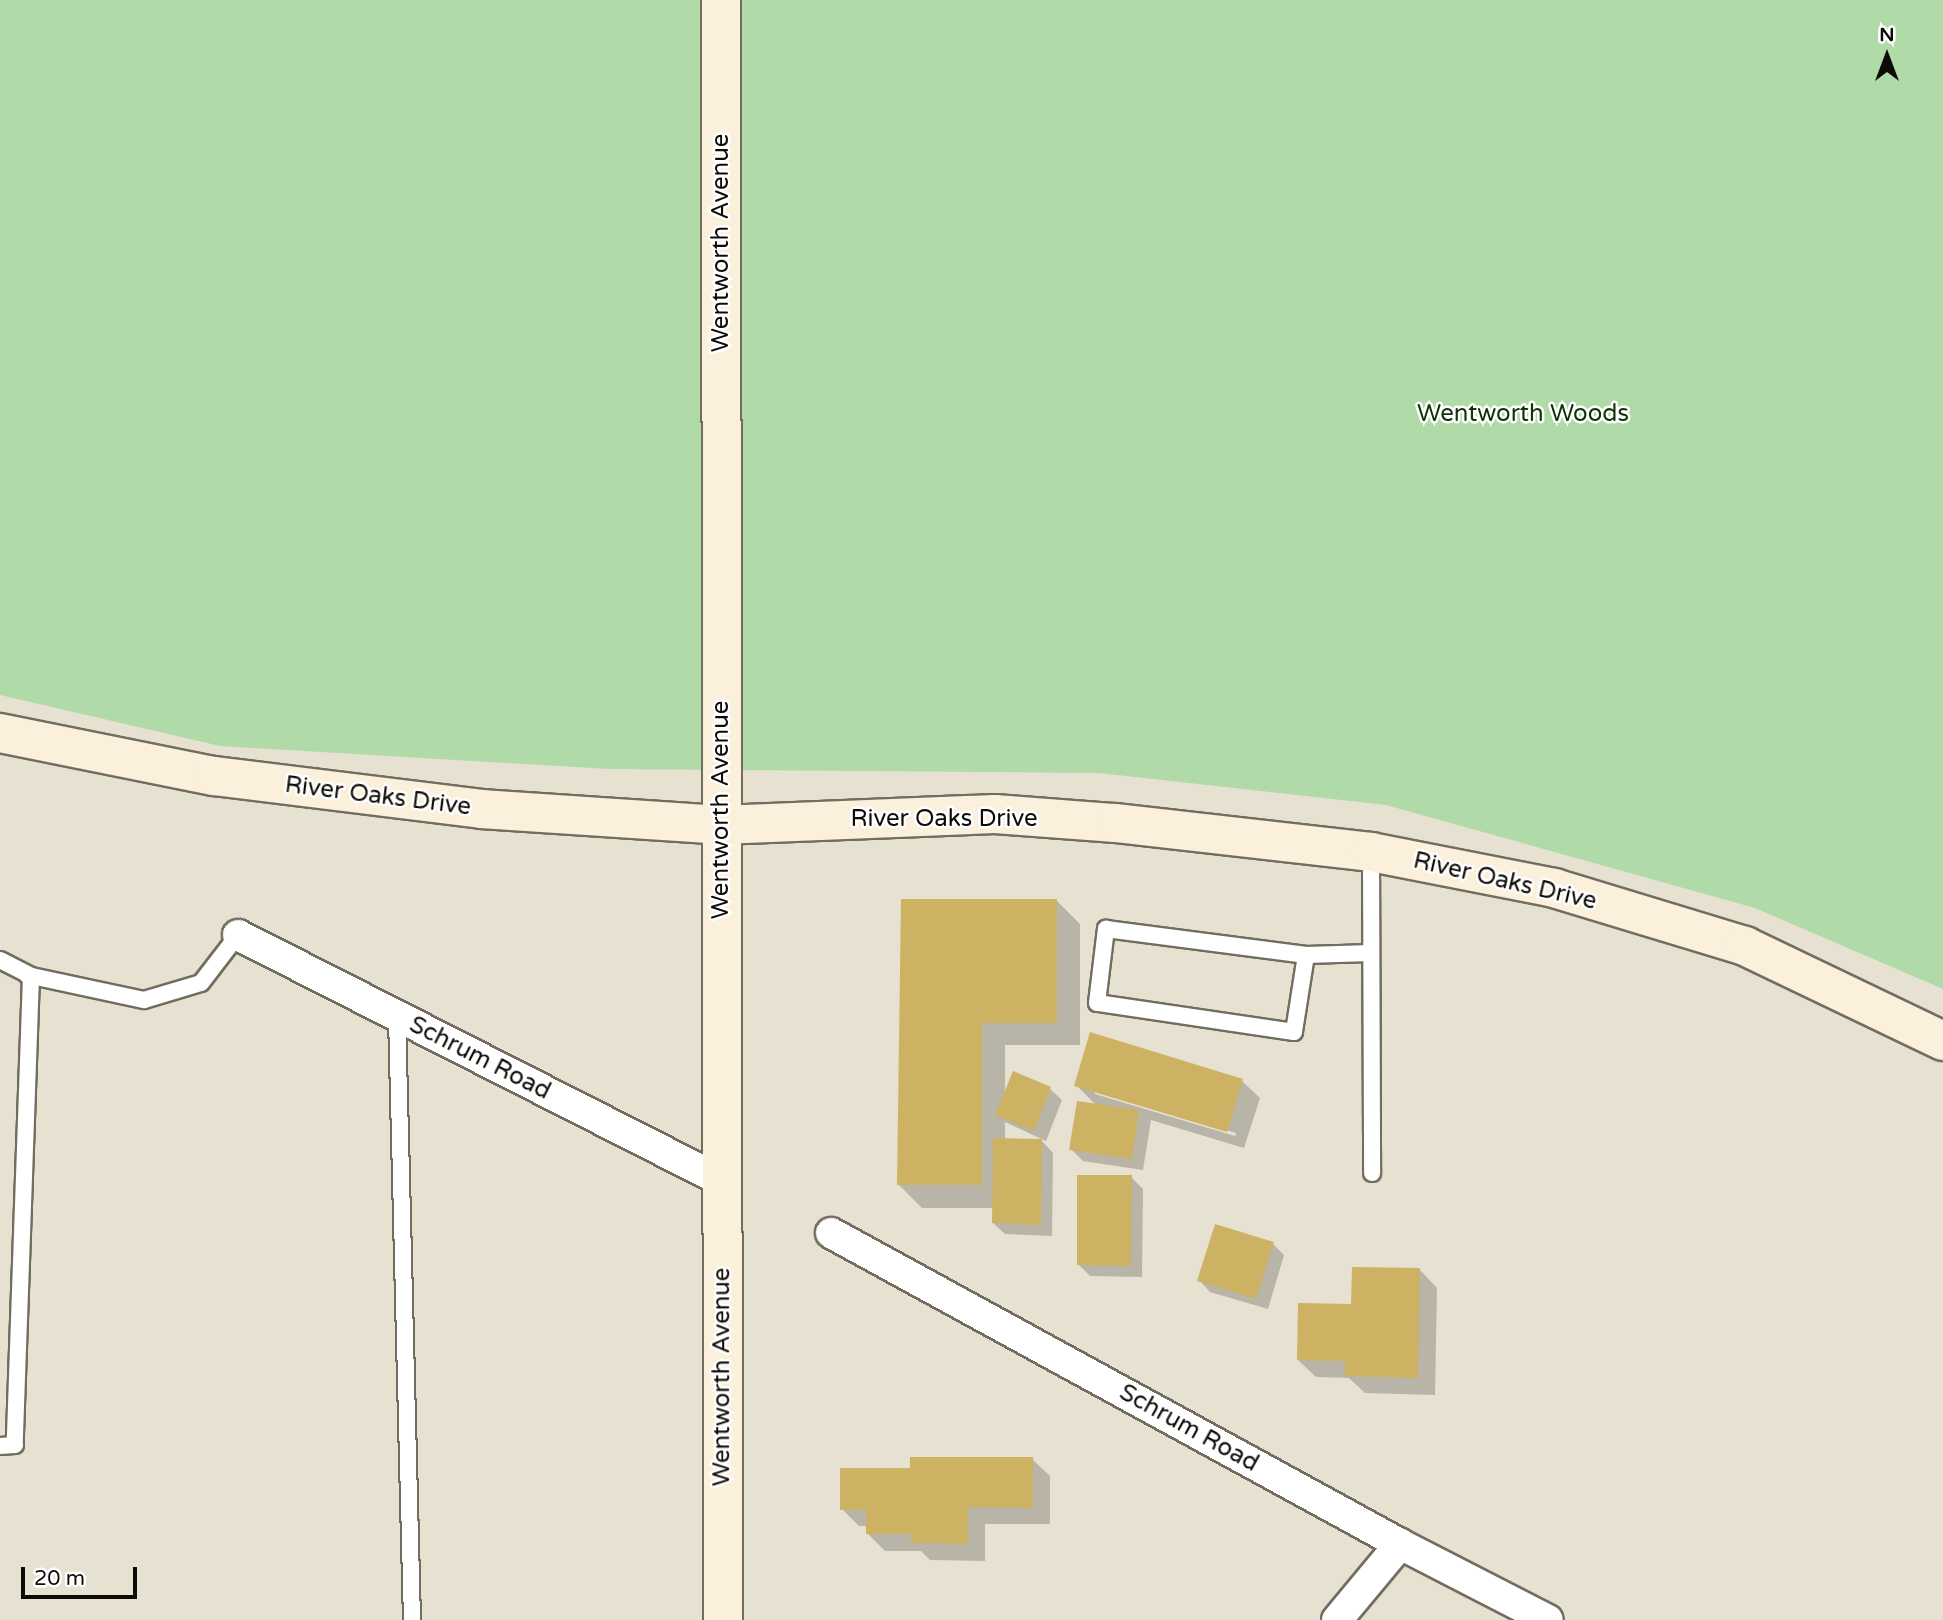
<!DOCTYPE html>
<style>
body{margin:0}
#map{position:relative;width:1943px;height:1620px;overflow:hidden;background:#e7e1d1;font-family:"Varela Round",sans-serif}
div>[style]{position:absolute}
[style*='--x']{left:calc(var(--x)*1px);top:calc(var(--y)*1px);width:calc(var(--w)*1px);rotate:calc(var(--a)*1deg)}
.green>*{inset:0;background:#b1daa9}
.shadow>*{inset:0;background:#0003}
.building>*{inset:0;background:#ceb263}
.roads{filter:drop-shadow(2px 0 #726d5f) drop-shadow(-2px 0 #726d5f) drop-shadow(0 2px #726d5f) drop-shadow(0 -2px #726d5f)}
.lane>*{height:16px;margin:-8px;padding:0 8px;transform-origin:8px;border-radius:8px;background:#fff}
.street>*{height:30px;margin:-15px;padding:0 15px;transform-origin:15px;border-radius:15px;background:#fff}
.secondary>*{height:38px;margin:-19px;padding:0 19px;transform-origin:19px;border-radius:19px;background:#faf0dc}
span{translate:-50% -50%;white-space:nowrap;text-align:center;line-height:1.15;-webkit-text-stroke:5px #fff;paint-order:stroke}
.street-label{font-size:24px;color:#0d0b06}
.park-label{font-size:24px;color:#0f3307}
.north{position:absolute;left:1852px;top:21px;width:70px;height:70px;-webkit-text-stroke:5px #fff;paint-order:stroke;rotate:0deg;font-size:19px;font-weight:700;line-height:28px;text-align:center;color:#0d0b06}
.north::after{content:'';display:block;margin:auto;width:24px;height:32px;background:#0d0b06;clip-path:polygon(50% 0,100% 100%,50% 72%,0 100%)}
.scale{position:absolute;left:21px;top:1567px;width:116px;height:32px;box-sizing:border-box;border:4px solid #0d0b06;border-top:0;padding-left:9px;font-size:21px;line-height:24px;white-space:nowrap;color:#0d0b06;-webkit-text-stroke:5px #fff;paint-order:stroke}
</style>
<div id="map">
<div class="green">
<div style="clip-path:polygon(0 0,1943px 0,1943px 989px,1755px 908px,1386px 805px,1099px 773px,609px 769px,220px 746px,0 695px)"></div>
</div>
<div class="shadow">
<div style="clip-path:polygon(903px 901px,1057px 901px,1080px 924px,1080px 1045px,1005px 1045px,1005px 1095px,1014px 1073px,1050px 1089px,1062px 1100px,1046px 1141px,1005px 1122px,1005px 1140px,1042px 1141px,1053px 1153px,1052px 1236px,1005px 1234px,993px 1223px,994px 1208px,922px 1208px,899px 1185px)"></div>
<div style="clip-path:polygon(evenodd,1242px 1081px,1260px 1098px,1244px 1148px,1151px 1120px,1143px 1170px,1083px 1161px,1071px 1149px,1096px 1105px,1076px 1085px,1242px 1081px,1095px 1090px,1236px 1133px,1235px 1136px,1095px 1094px,1095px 1090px)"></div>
<div style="clip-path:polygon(1131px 1177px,1143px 1189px,1142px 1277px,1090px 1276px,1078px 1264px)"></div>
<div style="clip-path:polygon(1273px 1244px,1284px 1255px,1268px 1309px,1210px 1292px,1199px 1280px)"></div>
<div style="clip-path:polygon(1420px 1270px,1437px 1288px,1435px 1395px,1365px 1393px,1349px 1378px,1316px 1377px,1298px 1360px,1353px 1306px)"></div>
<div style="clip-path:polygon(1032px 1459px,1050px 1476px,1050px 1524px,985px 1524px,985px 1561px,930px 1560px,921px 1551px,885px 1551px,867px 1533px,867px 1526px,859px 1526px,842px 1509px,912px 1470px)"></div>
</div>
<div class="building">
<div style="clip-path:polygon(901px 899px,1057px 899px,1057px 1023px,982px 1023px,982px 1185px,897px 1185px)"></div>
<div style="clip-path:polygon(1090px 1032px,1243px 1079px,1227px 1132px,1074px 1086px)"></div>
<div style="clip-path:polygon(1013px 1071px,1051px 1087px,1034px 1131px,995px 1115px)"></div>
<div style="clip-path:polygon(1077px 1101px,1139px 1110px,1132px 1159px,1069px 1150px)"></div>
<div style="clip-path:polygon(993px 1138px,1042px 1139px,1041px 1225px,992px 1223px)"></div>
<div style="clip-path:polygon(1077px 1175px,1132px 1175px,1131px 1266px,1077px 1265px)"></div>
<div style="clip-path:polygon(1215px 1224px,1274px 1242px,1256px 1299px,1197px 1281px)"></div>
<div style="clip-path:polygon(1352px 1267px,1420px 1268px,1418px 1378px,1345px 1376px,1345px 1361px,1297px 1360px,1298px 1303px,1351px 1304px)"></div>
<div style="clip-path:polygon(910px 1457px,1033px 1457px,1033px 1508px,968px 1507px,968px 1544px,911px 1543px,911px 1534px,866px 1534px,866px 1510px,840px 1510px,840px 1468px,910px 1468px)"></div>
</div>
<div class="roads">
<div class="lane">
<div style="--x:1371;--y:852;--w:321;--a:89.8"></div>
<div style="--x:1306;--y:955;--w:78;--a:98.9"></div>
<div style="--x:1294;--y:1032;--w:199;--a:-171.6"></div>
<div style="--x:1097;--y:1003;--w:75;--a:-83.1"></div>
<div style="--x:1106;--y:929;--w:202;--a:7.4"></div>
<div style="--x:1306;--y:955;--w:65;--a:-1.8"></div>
<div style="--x:0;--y:960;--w:35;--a:27"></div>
<div style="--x:31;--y:976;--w:469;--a:92"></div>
<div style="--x:15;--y:1445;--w:15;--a:176"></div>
<div style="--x:27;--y:975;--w:120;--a:12.1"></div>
<div style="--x:144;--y:1000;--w:59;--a:-16.6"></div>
<div style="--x:201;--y:983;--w:61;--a:-52.4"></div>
<div style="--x:397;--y:1016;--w:604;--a:88.58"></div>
</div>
<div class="street">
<div style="--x:238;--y:935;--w:543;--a:26.94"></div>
<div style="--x:831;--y:1233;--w:648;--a:28.66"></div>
<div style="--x:1400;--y:1544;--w:166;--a:27.2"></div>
<div style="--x:1337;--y:1620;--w:99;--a:-50.3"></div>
</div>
<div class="secondary">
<div style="--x:721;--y:0;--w:1620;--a:89.93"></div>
<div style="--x:0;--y:733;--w:218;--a:11.4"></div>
<div style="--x:214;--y:776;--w:269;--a:7"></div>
<div style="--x:481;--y:809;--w:240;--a:3.8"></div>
<div style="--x:720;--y:825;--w:275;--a:-2.3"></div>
<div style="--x:995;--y:814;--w:121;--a:4.3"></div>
<div style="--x:1116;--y:823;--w:257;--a:6.5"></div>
<div style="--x:1371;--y:852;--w:187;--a:11.1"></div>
<div style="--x:1554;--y:888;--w:200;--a:16.9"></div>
<div style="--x:1745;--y:946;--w:220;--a:25.6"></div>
</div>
</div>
<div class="street-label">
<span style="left:721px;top:243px;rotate:-90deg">Wentworth Avenue</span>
<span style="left:378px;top:796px;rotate:7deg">River Oaks Drive</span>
<span style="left:721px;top:810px;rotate:-90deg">Wentworth Avenue</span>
<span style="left:944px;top:819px">River Oaks Drive</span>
<span style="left:1505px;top:881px;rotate:13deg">River Oaks Drive</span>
<span style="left:480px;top:1058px;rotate:27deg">Schrum Road</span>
<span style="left:722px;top:1377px;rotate:-90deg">Wentworth Avenue</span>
<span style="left:1189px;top:1428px;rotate:29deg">Schrum Road</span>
</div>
<div class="park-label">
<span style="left:1523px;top:414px">Wentworth Woods</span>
</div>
<div class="north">N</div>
<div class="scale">20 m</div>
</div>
